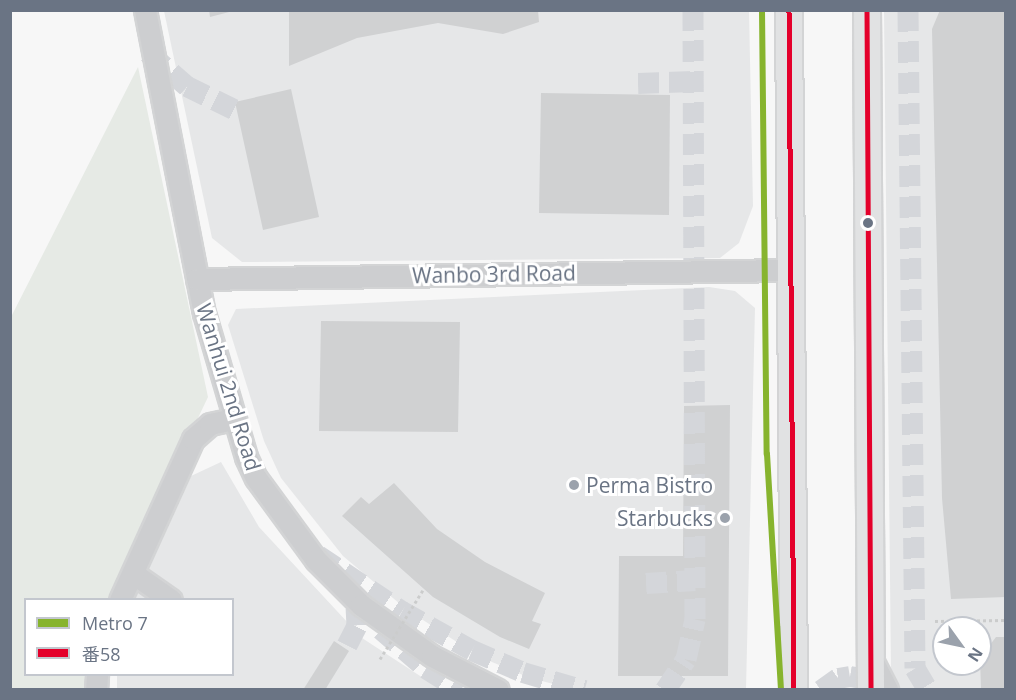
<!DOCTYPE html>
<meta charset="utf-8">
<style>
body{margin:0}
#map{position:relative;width:1016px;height:700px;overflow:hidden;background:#f7f7f7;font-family:"Open Sans","Noto Sans SC",sans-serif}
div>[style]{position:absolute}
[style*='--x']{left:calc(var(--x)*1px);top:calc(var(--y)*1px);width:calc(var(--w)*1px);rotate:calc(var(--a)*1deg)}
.built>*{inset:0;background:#e6e7e8}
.green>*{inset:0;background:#e6eae5}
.building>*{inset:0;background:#d0d1d2}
.minor-tunnel>*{height:21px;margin-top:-10.5px;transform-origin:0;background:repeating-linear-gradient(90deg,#d4d6da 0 21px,transparent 0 31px)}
.path>*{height:3px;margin-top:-1.5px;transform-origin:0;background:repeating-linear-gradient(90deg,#cbcccc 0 3px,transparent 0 6px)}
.roads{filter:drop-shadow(2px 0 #d3d4d5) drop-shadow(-2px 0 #d3d4d5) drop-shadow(0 2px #d3d4d5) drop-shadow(0 -2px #d3d4d5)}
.minor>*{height:21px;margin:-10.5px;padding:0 10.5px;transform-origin:10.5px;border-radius:10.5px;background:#cdced0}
.major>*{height:26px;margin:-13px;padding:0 13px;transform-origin:13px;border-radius:13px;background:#e1e2e3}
.path-bridge>*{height:3px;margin-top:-1.5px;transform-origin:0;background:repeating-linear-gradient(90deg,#cbcccc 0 3px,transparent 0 6px)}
.bus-1>*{height:4.5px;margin:-2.25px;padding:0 2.25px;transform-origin:2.25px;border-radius:2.25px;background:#e4002b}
.metro-1>*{height:6px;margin:-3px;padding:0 3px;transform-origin:3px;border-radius:3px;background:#87b42e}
.dots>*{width:16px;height:16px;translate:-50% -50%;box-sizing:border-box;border:3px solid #fff;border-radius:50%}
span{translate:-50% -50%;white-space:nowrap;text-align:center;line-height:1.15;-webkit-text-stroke:6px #fff;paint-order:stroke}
.street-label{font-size:21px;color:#6a7484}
.poi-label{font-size:21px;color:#6a7484}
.left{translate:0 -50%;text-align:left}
.right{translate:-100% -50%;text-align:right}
.frame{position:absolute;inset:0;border:12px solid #6a7484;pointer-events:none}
.legend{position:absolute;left:24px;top:598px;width:210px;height:78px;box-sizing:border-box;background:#fff;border:2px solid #c3c7ce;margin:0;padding:8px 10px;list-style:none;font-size:18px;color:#6a7484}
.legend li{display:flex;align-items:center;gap:12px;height:30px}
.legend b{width:30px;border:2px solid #c3c7ce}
.north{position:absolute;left:932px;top:616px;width:60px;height:60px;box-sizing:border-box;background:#fff;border:2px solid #c3c7ce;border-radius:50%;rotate:123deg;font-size:16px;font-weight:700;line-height:24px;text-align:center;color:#6a7484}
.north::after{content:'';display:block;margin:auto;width:21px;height:27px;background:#9ba2ac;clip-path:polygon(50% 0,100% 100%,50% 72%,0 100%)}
</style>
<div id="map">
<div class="built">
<div style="clip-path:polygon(164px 11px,749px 11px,753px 206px,739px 243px,720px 258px,242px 262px,212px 238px)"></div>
<div style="clip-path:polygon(evenodd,884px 11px,1005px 11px,1005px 689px,901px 689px,891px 672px,884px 11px,944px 628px,980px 628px,980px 664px,944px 664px,944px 628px)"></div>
<div style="clip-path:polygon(709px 287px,735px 291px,755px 308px,746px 689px,573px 689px,530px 678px,480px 657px,406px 609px,343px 556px,281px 478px,264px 441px,228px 325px,236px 309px)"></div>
<div style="clip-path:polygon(221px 462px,259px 527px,362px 638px,440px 689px,117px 690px,117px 675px,232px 674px,232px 600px,135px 599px,191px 476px)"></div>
</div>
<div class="green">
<div style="clip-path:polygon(138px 67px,208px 397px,112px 599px,26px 600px,26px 674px,88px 675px,88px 689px,11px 690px,11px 317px)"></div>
</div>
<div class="building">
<div style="clip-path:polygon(209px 10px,233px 10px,233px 11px,210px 17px)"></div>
<div style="clip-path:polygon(289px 10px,538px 10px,539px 22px,503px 34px,438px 23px,357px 38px,289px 66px)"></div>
<div style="clip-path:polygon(940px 10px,1006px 10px,1006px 597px,951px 599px,942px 498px,932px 29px)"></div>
<div style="clip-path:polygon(291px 89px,319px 217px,263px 230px,235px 102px)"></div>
<div style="clip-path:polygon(541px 93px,670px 95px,669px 215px,539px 213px)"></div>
<div style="clip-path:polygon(321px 321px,460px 322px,458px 432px,319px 431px)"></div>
<div style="clip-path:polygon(730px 405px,728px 676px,618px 676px,619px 556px,683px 556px,684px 406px)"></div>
<div style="clip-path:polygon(394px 483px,437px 529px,485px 562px,545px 593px,532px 621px,541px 624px,529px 649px,500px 637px,433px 597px,342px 516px,361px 497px,369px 504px)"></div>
<div style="clip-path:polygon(996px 637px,1006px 637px,1006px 690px,981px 690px,980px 658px)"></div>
<div style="clip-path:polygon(334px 641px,349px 651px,325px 690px,303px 690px)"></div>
</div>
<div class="minor-tunnel">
<div style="--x:908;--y:10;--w:658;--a:89.39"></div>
<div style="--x:915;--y:668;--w:26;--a:59"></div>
<div style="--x:148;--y:52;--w:52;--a:41.1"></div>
<div style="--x:187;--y:86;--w:55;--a:26.1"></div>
<div style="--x:638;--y:83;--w:55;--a:-2.1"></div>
<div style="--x:318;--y:555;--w:101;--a:33.7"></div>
<div style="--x:402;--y:611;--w:80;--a:29.1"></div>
<div style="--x:472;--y:650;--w:56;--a:23.3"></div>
<div style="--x:523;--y:672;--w:64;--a:16.4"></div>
<div style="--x:646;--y:583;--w:49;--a:-3.5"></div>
<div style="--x:381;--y:629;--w:60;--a:40.9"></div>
<div style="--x:426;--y:668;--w:41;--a:32.2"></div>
<div style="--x:347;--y:645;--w:22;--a:-63"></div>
<div style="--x:357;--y:625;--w:17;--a:-93"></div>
<div style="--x:665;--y:690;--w:37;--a:-56"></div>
<div style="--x:686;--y:659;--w:41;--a:-77.3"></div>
<div style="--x:695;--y:619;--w:609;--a:-90.19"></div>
<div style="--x:821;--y:690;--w:21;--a:-35"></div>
<div style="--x:838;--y:678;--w:12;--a:-9"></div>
<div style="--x:850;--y:676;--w:13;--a:9"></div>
<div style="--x:863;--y:678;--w:22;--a:34"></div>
</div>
<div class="path">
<div style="--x:935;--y:621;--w:71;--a:-0.8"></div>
</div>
<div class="roads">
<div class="minor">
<div style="--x:145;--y:10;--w:309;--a:79"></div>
<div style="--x:204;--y:313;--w:150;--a:73.7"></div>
<div style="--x:246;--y:457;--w:23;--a:65"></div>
<div style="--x:256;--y:478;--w:102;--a:53.8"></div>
<div style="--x:316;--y:560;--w:64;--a:45"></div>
<div style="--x:361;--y:605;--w:87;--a:35.7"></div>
<div style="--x:432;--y:656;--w:74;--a:27.3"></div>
<div style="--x:197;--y:279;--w:593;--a:-0.87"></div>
<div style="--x:134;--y:574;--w:45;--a:35.1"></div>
<div style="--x:120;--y:600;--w:177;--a:-65.6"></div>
<div style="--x:193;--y:439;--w:23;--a:-41"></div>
<div style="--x:210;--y:424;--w:25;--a:-12"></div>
<div style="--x:871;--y:658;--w:36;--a:63"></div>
<div style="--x:96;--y:690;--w:16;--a:-86"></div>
</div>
<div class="major">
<div style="--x:789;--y:10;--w:680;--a:89.58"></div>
<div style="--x:867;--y:10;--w:680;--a:89.66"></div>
</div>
</div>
<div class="path-bridge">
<div style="--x:380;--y:659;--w:81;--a:-58.1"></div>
</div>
<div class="bus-1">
<div style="--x:789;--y:10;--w:680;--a:89.58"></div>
<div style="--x:867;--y:10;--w:680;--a:89.66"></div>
</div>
<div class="metro-1">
<div style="--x:762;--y:10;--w:444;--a:89.4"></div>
<div style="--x:767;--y:454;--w:236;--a:86.6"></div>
</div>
<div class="dots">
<div style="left:868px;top:223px;background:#6a7484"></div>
<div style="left:574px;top:485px;background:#9ba2ac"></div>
<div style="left:725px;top:518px;background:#9ba2ac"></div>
</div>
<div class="street-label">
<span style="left:494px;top:274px;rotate:-1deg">Wanbo 3rd Road</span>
<span style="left:229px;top:387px;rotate:73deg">Wanhui 2nd Road</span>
</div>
<div class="poi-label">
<span class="left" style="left:586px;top:485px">Perma Bistro</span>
<span class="right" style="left:713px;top:518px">Starbucks</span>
</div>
<div class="frame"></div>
<ul class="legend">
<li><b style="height:8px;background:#87b42e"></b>Metro 7</li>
<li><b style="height:8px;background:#e4002b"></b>番58</li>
</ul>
<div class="north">N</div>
</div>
